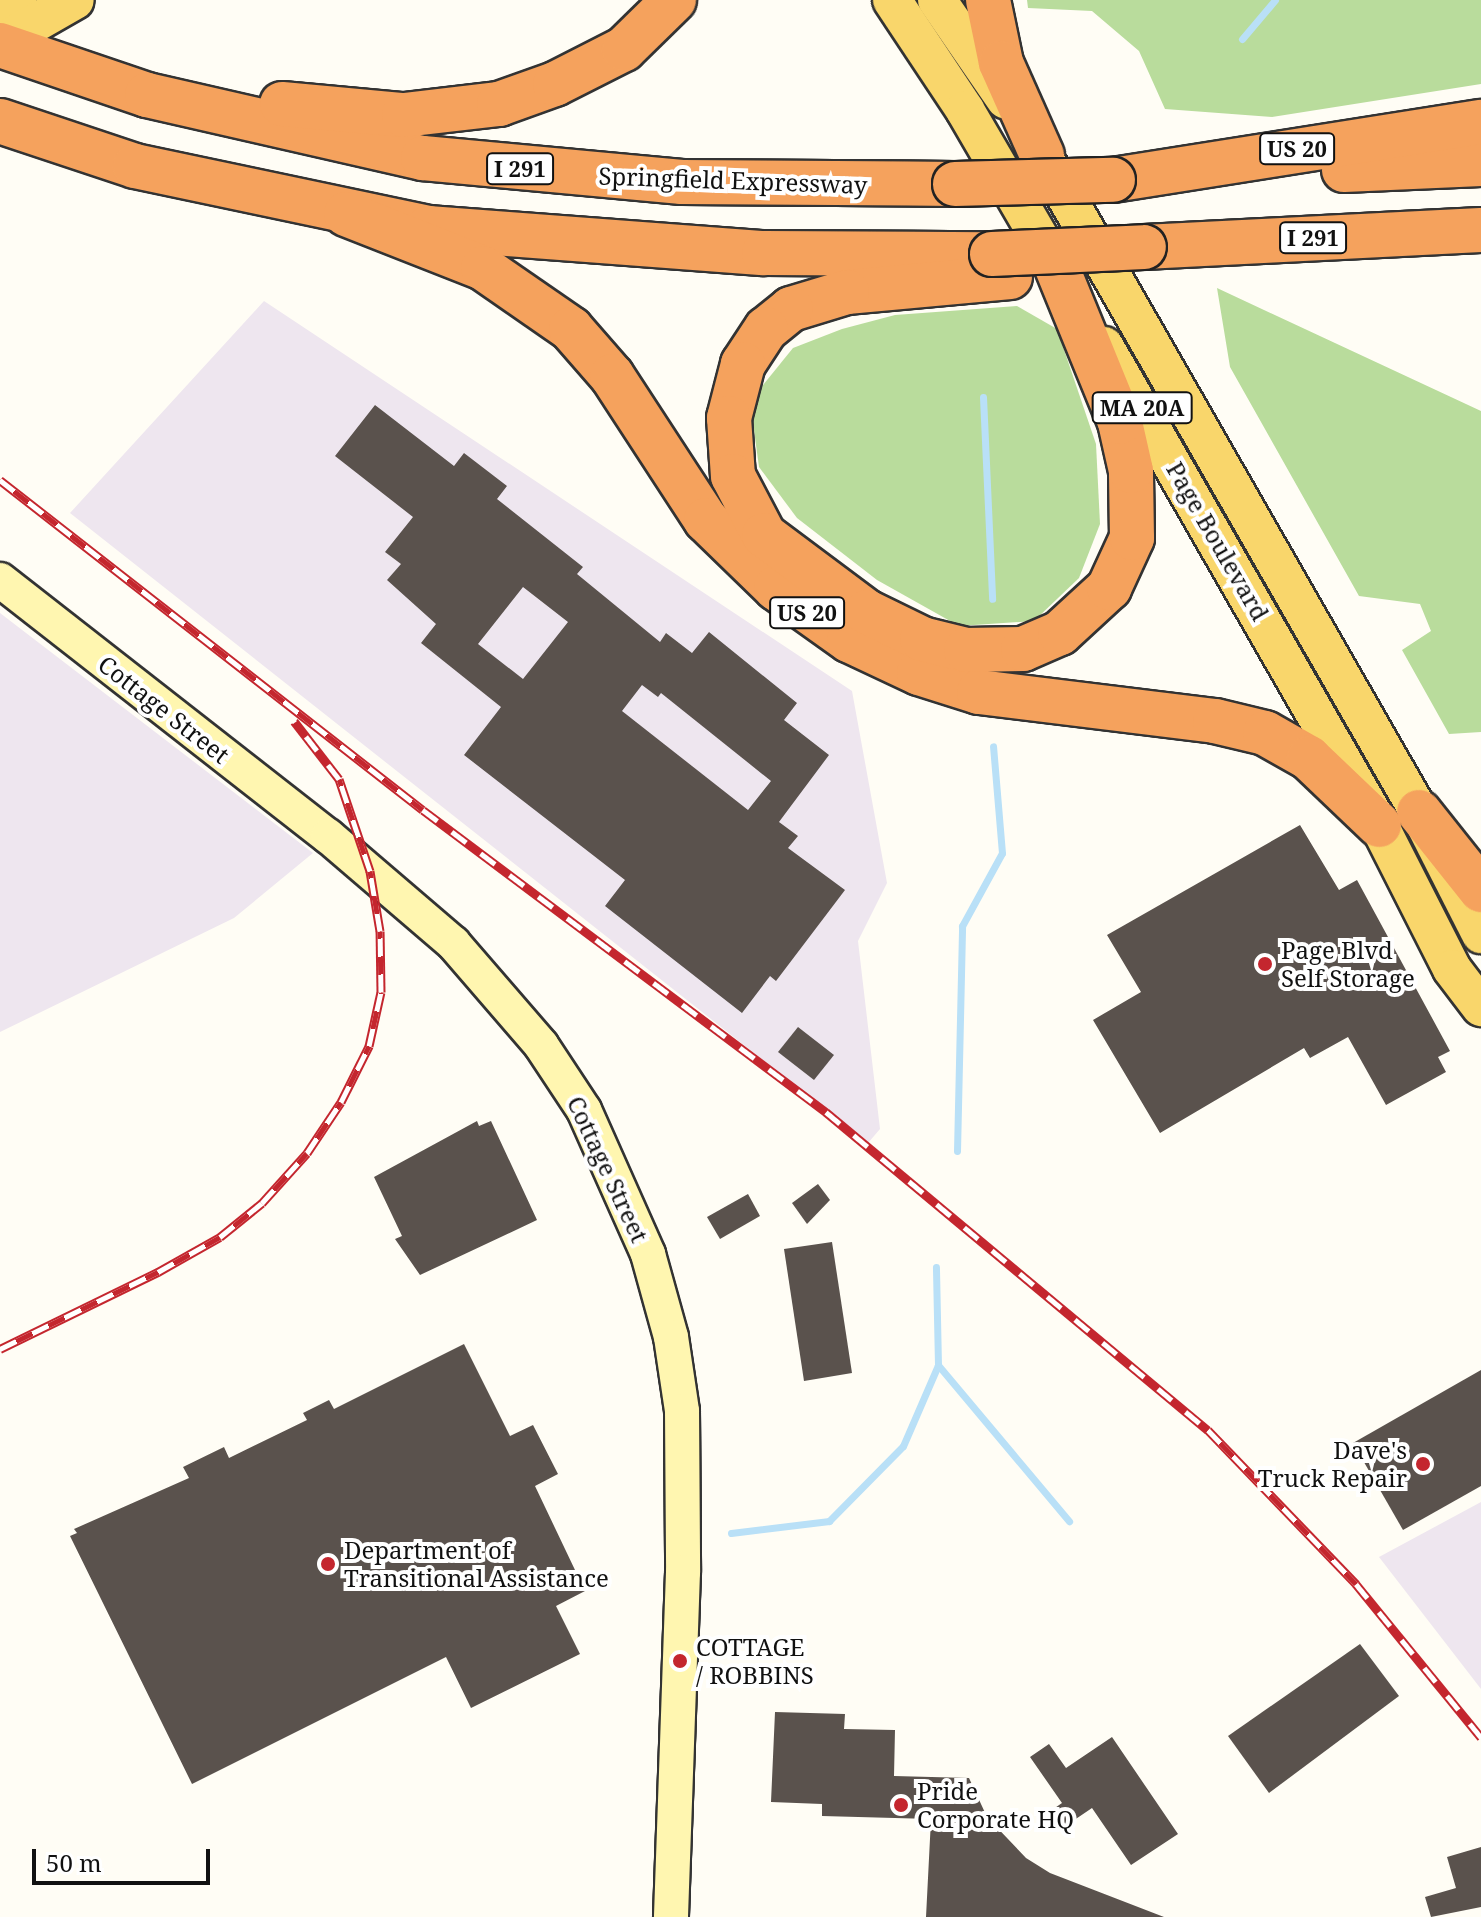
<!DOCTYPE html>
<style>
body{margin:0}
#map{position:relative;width:1481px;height:1917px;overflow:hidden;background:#fffdf5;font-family:"Noto Serif",serif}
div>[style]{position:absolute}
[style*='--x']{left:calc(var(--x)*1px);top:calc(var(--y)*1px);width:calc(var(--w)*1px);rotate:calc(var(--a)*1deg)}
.industrial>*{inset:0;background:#eee6ef}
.forest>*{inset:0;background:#b9dc9c}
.stream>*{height:7px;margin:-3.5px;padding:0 3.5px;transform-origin:3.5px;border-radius:3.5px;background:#b9e0f7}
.building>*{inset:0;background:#5a524d}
.roads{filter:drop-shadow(2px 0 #333) drop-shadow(-2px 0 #333) drop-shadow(0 2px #333) drop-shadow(0 -2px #333)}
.secondary>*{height:34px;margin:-17px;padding:0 17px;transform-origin:17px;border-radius:17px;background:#fff6b0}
.primary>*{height:38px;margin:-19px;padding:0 19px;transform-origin:19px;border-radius:19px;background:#f9d66b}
.motorway>*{height:44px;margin:-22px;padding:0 22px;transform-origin:22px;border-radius:22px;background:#f5a25d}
.rail>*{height:9px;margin-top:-4.5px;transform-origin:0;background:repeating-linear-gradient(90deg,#fff 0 18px,#c4262e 0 36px);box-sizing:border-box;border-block:2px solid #c4262e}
.bridges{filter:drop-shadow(2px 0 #222) drop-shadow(-2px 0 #222) drop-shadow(0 2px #222) drop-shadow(0 -2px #222)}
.motorway-bridge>*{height:44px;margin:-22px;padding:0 22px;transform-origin:22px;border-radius:22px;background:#f5a25d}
.dots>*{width:22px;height:22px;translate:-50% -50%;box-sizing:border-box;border:4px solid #fff;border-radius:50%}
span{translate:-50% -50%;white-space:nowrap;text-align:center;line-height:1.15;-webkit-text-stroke:8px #fff;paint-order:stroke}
.shield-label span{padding:2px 6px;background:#fff;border:2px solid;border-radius:6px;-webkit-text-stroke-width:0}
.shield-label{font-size:22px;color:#111;font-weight:700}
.street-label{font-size:24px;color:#111}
.poi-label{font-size:24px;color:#111}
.left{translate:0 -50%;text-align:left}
.right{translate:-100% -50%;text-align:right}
.scale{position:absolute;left:32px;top:1849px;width:178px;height:36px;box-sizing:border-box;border:4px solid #111;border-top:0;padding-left:10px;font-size:24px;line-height:28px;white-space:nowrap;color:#111;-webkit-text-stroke:6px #fff;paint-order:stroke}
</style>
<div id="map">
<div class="industrial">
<div style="clip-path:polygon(264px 301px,852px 691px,887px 883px,858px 941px,880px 1129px,868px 1143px,70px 513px)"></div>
<div style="clip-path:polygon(0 613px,313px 853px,234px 918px,0 1032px)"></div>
<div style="clip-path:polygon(1481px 1502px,1481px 1689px,1379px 1557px)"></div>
</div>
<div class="forest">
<div style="clip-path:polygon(1027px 0,1481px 0,1481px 84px,1272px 117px,1165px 109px,1139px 51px,1092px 11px,1028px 8px)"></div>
<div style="clip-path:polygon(1217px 288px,1481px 411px,1481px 732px,1449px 734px,1402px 650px,1431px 631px,1420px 604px,1359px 596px,1230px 367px)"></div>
<div style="clip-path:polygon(1017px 306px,1057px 329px,1096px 444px,1100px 524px,1079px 578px,1034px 621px,959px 626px,877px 580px,797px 518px,759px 467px,750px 401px,793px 348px,842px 329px,895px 315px)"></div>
</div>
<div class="stream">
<div style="--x:1242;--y:39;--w:51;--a:-49.8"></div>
<div style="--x:983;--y:397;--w:202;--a:87.4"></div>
<div style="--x:957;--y:1151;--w:225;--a:-88.7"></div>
<div style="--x:962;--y:926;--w:83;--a:-61.3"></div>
<div style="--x:1002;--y:853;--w:107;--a:-94.8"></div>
<div style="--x:938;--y:1365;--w:204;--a:50"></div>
<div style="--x:731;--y:1533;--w:99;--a:-7"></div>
<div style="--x:829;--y:1521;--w:105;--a:-45.4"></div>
<div style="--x:903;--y:1446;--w:88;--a:-66.6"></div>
<div style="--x:938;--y:1365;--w:98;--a:-91.2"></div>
</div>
<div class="building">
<div style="clip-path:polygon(evenodd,375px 405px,454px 466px,464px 453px,507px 486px,497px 499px,583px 567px,577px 574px,660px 642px,666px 633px,692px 653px,709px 632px,797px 703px,784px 720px,829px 755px,779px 822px,798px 836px,788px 848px,845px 890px,776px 981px,770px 976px,742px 1013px,605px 906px,625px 880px,464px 755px,501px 707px,421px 643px,436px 624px,387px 580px,401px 564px,385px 552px,413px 517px,335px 456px,375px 405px,523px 587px,568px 622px,523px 679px,478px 644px,523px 587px,375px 405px,642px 685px,658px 697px,661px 693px,771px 781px,748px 810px,622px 711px,642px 685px)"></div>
<div style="clip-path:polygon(1300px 825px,1339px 890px,1357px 880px,1450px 1051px,1438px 1057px,1446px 1072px,1386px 1105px,1348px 1037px,1310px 1058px,1304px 1048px,1160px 1133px,1093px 1020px,1141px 992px,1107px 935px)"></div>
<div style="clip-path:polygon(798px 1027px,834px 1055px,814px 1080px,778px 1052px)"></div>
<div style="clip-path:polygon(477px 1121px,479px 1126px,491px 1121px,537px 1220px,420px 1275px,395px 1239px,402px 1236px,374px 1177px)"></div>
<div style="clip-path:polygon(818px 1184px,830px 1200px,807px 1224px,792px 1203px)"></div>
<div style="clip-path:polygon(748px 1194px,760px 1216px,720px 1239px,707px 1217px)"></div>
<div style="clip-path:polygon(832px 1242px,852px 1373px,804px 1381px,784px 1249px)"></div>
<div style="clip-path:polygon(464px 1344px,510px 1436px,533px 1425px,558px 1474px,535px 1486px,585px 1591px,556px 1606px,580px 1654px,471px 1708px,446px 1657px,192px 1784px,70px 1536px,77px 1533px,74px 1529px,189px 1478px,183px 1467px,224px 1447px,229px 1458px,307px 1420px,303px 1413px,329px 1400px,334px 1409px)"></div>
<div style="clip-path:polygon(1481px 1370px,1481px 1486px,1403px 1530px,1353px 1443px)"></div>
<div style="clip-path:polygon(1360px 1644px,1399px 1696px,1269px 1793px,1228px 1736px)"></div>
<div style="clip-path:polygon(775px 1712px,845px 1714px,844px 1729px,895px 1730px,894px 1776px,969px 1778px,987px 1817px,1026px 1858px,1050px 1873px,1164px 1917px,926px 1917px,931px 1819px,822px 1816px,822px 1804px,771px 1802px)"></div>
<div style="clip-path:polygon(1112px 1737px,1178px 1834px,1131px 1865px,1092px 1808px,1061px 1829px,1049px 1812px,1062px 1803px,1030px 1757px,1049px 1744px,1066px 1768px)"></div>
<div style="clip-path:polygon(1481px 1847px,1481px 1907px,1431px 1917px,1425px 1897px,1456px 1888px,1447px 1857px)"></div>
</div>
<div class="roads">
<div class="secondary">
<div style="--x:0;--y:580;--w:416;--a:38"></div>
<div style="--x:328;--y:836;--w:165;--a:40.6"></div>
<div style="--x:453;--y:943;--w:135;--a:49.2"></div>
<div style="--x:541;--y:1045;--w:78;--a:56.5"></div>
<div style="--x:584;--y:1110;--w:158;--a:66"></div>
<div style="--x:648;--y:1254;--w:86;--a:74.5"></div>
<div style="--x:671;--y:1337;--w:75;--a:81.5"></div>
<div style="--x:682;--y:1411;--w:161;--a:89.6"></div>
<div style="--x:683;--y:1572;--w:345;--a:92"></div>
</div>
<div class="primary">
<div style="--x:892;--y:0;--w:132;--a:56.4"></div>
<div style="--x:965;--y:110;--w:189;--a:59.8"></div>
<div style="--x:937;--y:0;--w:121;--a:55.4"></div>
<div style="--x:0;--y:8;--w:19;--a:-25"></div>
<div style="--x:0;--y:43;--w:86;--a:-29.8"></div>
<div style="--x:1044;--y:158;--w:754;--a:60.17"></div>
<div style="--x:1419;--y:812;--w:137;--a:63.1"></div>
<div style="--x:1104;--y:346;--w:552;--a:60.14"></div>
<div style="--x:1379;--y:825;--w:161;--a:63.1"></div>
<div style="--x:1452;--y:969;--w:48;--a:52.7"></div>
</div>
<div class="motorway">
<div style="--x:988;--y:0;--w:64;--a:78.3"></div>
<div style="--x:1001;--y:63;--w:101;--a:66"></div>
<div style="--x:0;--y:45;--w:155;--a:18.8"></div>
<div style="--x:147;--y:95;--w:283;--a:12.9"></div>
<div style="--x:423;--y:158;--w:260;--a:5.3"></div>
<div style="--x:682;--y:182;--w:273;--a:0.4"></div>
<div style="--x:282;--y:104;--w:122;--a:5.2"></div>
<div style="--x:404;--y:115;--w:96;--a:-6.6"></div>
<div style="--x:499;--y:104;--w:59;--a:-19.7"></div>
<div style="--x:555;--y:84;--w:77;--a:-26.9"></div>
<div style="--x:624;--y:49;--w:70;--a:-44.4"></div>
<div style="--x:0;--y:121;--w:142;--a:18.4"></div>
<div style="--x:135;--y:166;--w:299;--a:11.9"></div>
<div style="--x:428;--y:228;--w:337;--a:4.3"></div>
<div style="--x:764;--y:253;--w:223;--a:0.3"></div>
<div style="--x:1344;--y:170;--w:137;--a:-2.5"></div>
<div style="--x:1113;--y:180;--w:373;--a:-9"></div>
<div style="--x:346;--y:214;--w:147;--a:21.5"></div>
<div style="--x:483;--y:268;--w:107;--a:34.7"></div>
<div style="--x:571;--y:329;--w:62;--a:48.9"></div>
<div style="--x:612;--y:376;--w:172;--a:56.9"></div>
<div style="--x:706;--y:520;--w:98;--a:44.2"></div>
<div style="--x:776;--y:588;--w:90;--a:35.5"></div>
<div style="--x:849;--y:640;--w:77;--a:25.2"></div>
<div style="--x:919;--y:673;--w:63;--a:17.6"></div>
<div style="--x:979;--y:692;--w:238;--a:7"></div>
<div style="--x:1215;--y:721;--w:51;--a:13.5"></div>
<div style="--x:1265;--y:733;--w:51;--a:29.6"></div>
<div style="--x:1309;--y:758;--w:97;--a:43.7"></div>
<div style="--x:1144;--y:247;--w:337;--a:-2.9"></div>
<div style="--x:1010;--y:277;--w:164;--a:174.7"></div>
<div style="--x:847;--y:292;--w:59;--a:163.1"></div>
<div style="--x:791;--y:309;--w:32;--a:141"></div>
<div style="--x:766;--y:329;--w:42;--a:123.3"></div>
<div style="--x:743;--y:364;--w:56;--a:104.5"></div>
<div style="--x:729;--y:418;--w:58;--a:86.1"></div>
<div style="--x:733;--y:476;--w:67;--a:62.3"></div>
<div style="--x:764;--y:535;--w:129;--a:36.8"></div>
<div style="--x:867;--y:612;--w:61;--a:26.1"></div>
<div style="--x:922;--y:639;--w:45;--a:14"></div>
<div style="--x:966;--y:650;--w:57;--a:-1"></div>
<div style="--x:1023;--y:649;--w:40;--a:-23.4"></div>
<div style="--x:1060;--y:633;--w:67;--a:-42.6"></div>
<div style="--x:1109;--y:588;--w:55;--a:-65.3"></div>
<div style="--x:1132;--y:538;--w:67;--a:-90.9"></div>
<div style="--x:1131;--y:471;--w:50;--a:-102.7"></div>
<div style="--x:1120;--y:422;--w:170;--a:-112.2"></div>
<div style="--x:1419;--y:812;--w:100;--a:51.5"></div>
</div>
</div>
<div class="rail">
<div style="--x:0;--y:480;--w:536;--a:37.96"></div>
<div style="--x:423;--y:810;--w:504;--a:36.85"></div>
<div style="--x:826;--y:1112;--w:497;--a:39.8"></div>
<div style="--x:1208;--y:1430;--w:214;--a:46.1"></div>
<div style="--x:1356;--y:1584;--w:198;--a:50.8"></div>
<div style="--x:0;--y:1349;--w:176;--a:-26"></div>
<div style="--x:158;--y:1272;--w:71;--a:-29.4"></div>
<div style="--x:220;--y:1237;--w:54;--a:-39"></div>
<div style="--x:262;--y:1203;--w:67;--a:-48"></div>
<div style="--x:307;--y:1153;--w:61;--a:-56.3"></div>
<div style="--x:341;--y:1102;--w:63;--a:-63.4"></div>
<div style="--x:369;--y:1046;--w:55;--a:-77.5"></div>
<div style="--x:381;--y:992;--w:61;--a:-90.9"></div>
<div style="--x:380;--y:931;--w:61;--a:-99.5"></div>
<div style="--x:370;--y:871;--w:97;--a:-108.6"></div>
<div style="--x:339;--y:779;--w:73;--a:-127.8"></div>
</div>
<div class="bridges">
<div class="motorway-bridge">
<div style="--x:955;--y:184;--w:158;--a:-1.5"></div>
<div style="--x:992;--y:254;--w:152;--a:-2.6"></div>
</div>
</div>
<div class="dots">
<div style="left:1265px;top:964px;background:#c4262e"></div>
<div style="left:1423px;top:1464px;background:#c4262e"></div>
<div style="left:328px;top:1564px;background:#c4262e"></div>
<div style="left:680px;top:1661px;background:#c4262e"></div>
<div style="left:901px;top:1805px;background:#c4262e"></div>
</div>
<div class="shield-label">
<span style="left:1297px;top:149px">US 20</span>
<span style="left:520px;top:169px">I 291</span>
<span style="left:1313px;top:238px">I 291</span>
<span style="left:1142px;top:408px">MA 20A</span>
<span style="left:807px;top:613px">US 20</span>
</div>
<div class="street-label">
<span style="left:733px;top:180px;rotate:2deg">Springfield Expressway</span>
<span style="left:1218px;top:541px;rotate:60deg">Page Boulevard</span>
<span style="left:164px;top:709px;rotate:38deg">Cottage Street</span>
<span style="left:608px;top:1169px;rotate:65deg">Cottage Street</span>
</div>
<div class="poi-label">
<span class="left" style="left:1281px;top:964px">Page Blvd<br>Self Storage</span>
<span class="right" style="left:1407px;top:1464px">Dave's<br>Truck Repair</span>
<span class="left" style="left:344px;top:1564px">Department of<br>Transitional Assistance</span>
<span class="left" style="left:696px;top:1661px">COTTAGE<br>/ ROBBINS</span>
<span class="left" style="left:917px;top:1805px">Pride<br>Corporate HQ</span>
</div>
<div class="scale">50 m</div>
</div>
